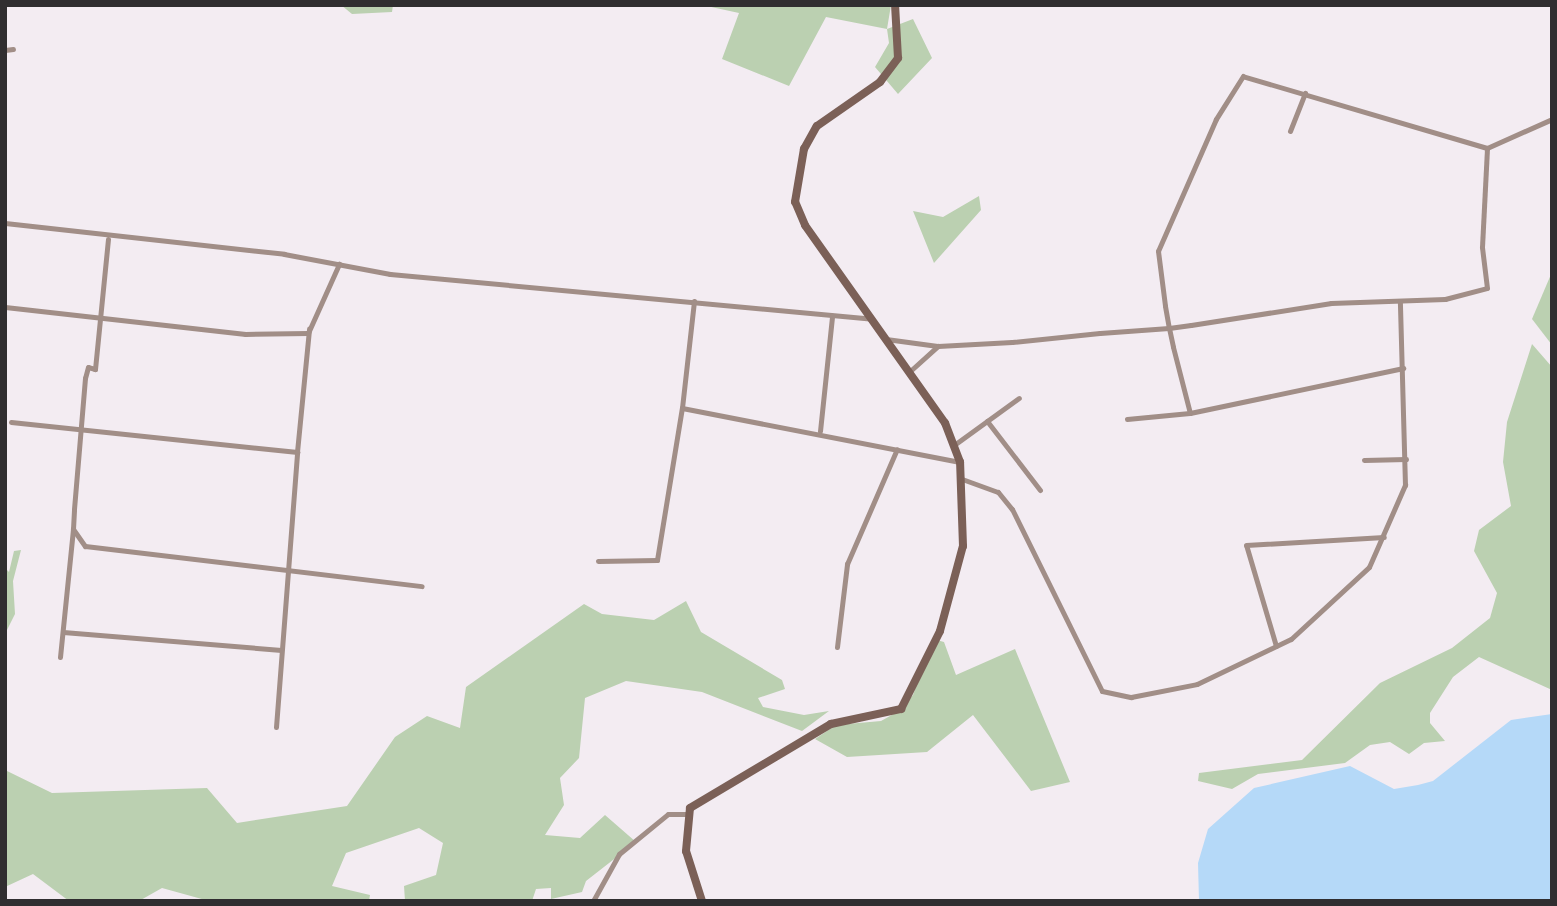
<!DOCTYPE html>
<style>
body{margin:0}
#map{position:relative;width:1557px;height:906px;overflow:hidden;background:#f3ecf2;font-family:Poppins,sans-serif}
div>[style]{position:absolute}
[style*='--x']{left:calc(var(--x)*1px);top:calc(var(--y)*1px);width:calc(var(--w)*1px);rotate:calc(var(--a)*1deg)}
.green>*{inset:0;background:#bbd0b1}
.water>*{inset:0;background:#b5d9f8}
.minor>*{height:5px;margin:-2.5px;padding:0 2.5px;transform-origin:2.5px;border-radius:2.5px;background:#a18e87}
.secondary>*{height:8px;margin:-4px;padding:0 4px;transform-origin:4px;border-radius:4px;background:#7b6057}
span{translate:-50% -50%;white-space:nowrap;text-align:center;line-height:1.15;-webkit-text-stroke:7px #f3ecf2;paint-order:stroke}
.frame{position:absolute;inset:0;border:7px solid #302e30;pointer-events:none}
</style>
<div id="map">
<div class="green">
<div style="clip-path:polygon(341px 5px,393px 5px,392px 12px,352px 14px)"></div>
<div style="clip-path:polygon(702px 5px,891px 5px,887px 29px,913px 19px,932px 58px,898px 94px,875px 67px,889px 43px,887px 29px,826px 17px,789px 86px,722px 59px,739px 13px)"></div>
<div style="clip-path:polygon(979px 196px,981px 210px,934px 263px,913px 211px,943px 217px)"></div>
<div style="clip-path:polygon(1552px 272px,1552px 345px,1532px 319px)"></div>
<div style="clip-path:polygon(1532px 344px,1552px 367px,1552px 690px,1479px 657px,1453px 677px,1430px 713px,1430px 723px,1445px 741px,1424px 743px,1409px 754px,1390px 742px,1370px 745px,1345px 763px,1258px 774px,1232px 789px,1198px 781px,1199px 773px,1302px 760px,1380px 683px,1452px 648px,1490px 618px,1497px 593px,1474px 551px,1479px 530px,1511px 506px,1503px 462px,1507px 422px)"></div>
<div style="clip-path:polygon(21px 550px,13px 581px,15px 614px,5px 634px,5px 568px,9px 572px,14px 551px)"></div>
<div style="clip-path:polygon(686px 601px,701px 632px,782px 680px,785px 689px,758px 698px,763px 707px,804px 715px,829px 711px,802px 731px,702px 692px,626px 681px,585px 698px,579px 758px,560px 778px,564px 805px,545px 835px,580px 838px,605px 815px,636px 842px,586px 881px,582px 892px,551px 899px,551px 888px,536px 889px,532px 901px,405px 901px,404px 886px,436px 875px,443px 843px,419px 828px,346px 853px,332px 886px,370px 895px,369px 901px,209px 901px,162px 888px,139px 901px,69px 901px,33px 874px,5px 887px,5px 770px,52px 793px,207px 788px,237px 823px,347px 806px,395px 737px,427px 716px,460px 728px,466px 687px,584px 604px,602px 614px,654px 620px)"></div>
<div style="clip-path:polygon(933px 639px,944px 642px,956px 675px,1015px 649px,1070px 782px,1031px 791px,973px 715px,927px 752px,847px 757px,815px 739px,836px 725px,881px 721px,899px 711px,913px 695px)"></div>
</div>
<div class="water">
<div style="clip-path:polygon(1552px 714px,1552px 901px,1199px 901px,1198px 863px,1208px 829px,1254px 788px,1350px 766px,1394px 789px,1418px 785px,1433px 781px,1511px 720px)"></div>
</div>
<div class="minor">
<div style="--x:5;--y:50;--w:8;--a:-7"></div>
<div style="--x:1290;--y:131;--w:41;--a:-68.5"></div>
<div style="--x:1487;--y:148;--w:71;--a:-24"></div>
<div style="--x:5;--y:223;--w:281;--a:6.3"></div>
<div style="--x:284;--y:254;--w:108;--a:10.7"></div>
<div style="--x:390;--y:274;--w:484;--a:5.3"></div>
<div style="--x:108;--y:239;--w:131;--a:95.7"></div>
<div style="--x:95;--y:369;--w:7;--a:-164"></div>
<div style="--x:88;--y:367;--w:11;--a:105"></div>
<div style="--x:85;--y:378;--w:132;--a:94.8"></div>
<div style="--x:74;--y:510;--w:19;--a:93"></div>
<div style="--x:73;--y:529;--w:21;--a:55"></div>
<div style="--x:85;--y:546;--w:339;--a:6.8"></div>
<div style="--x:694;--y:301;--w:108;--a:96.4"></div>
<div style="--x:682;--y:408;--w:283;--a:11"></div>
<div style="--x:5;--y:307;--w:242;--a:6.4"></div>
<div style="--x:245;--y:334;--w:63;--a:-0.9"></div>
<div style="--x:308;--y:333;--w:76;--a:-65.8"></div>
<div style="--x:886;--y:339;--w:52;--a:7.7"></div>
<div style="--x:938;--y:346;--w:74;--a:-3.1"></div>
<div style="--x:1012;--y:342;--w:88;--a:-5.8"></div>
<div style="--x:1100;--y:333;--w:69;--a:-4.1"></div>
<div style="--x:1169;--y:328;--w:22;--a:-8"></div>
<div style="--x:1191;--y:325;--w:142;--a:-8.9"></div>
<div style="--x:1331;--y:303;--w:114;--a:-2"></div>
<div style="--x:1445;--y:299;--w:43;--a:-14.7"></div>
<div style="--x:1487;--y:288;--w:41;--a:-97"></div>
<div style="--x:1482;--y:247;--w:99;--a:-87.1"></div>
<div style="--x:1487;--y:148;--w:254;--a:-163.6"></div>
<div style="--x:1243;--y:76;--w:51;--a:122.1"></div>
<div style="--x:1216;--y:119;--w:144;--a:113.7"></div>
<div style="--x:1158;--y:251;--w:55;--a:82.7"></div>
<div style="--x:1165;--y:306;--w:22;--a:80"></div>
<div style="--x:1169;--y:328;--w:19;--a:78"></div>
<div style="--x:1173;--y:347;--w:68;--a:75.6"></div>
<div style="--x:1190;--y:413;--w:218;--a:-11.9"></div>
<div style="--x:909;--y:372;--w:39;--a:-42"></div>
<div style="--x:1127;--y:419;--w:63;--a:-5.4"></div>
<div style="--x:987;--y:421;--w:87;--a:52.5"></div>
<div style="--x:11;--y:422;--w:288;--a:6"></div>
<div style="--x:297;--y:452;--w:124;--a:-84.4"></div>
<div style="--x:820;--y:431;--w:116;--a:-84"></div>
<div style="--x:954;--y:445;--w:80;--a:-35.9"></div>
<div style="--x:1364;--y:460;--w:42;--a:-1.4"></div>
<div style="--x:962;--y:479;--w:38;--a:20"></div>
<div style="--x:998;--y:492;--w:22;--a:51"></div>
<div style="--x:1012;--y:509;--w:203;--a:63.7"></div>
<div style="--x:1102;--y:691;--w:30;--a:12"></div>
<div style="--x:1131;--y:697;--w:67;--a:-11.1"></div>
<div style="--x:1197;--y:684;--w:104;--a:-25.6"></div>
<div style="--x:1291;--y:639;--w:106;--a:-42.7"></div>
<div style="--x:1369;--y:567;--w:90;--a:-66.3"></div>
<div style="--x:1405;--y:485;--w:184;--a:-91.6"></div>
<div style="--x:598;--y:561;--w:59;--a:-1"></div>
<div style="--x:657;--y:560;--w:154;--a:-80.7"></div>
<div style="--x:63;--y:632;--w:219;--a:4.7"></div>
<div style="--x:1276;--y:646;--w:105;--a:-106.5"></div>
<div style="--x:1246;--y:545;--w:138;--a:-3.3"></div>
<div style="--x:837;--y:647;--w:84;--a:-83.1"></div>
<div style="--x:847;--y:564;--w:125;--a:-66.5"></div>
<div style="--x:60;--y:657;--w:129;--a:-84.2"></div>
<div style="--x:276;--y:727;--w:276;--a:-85.6"></div>
<div style="--x:593;--y:901;--w:54;--a:-61"></div>
<div style="--x:619;--y:854;--w:63;--a:-39.2"></div>
<div style="--x:668;--y:814;--w:19;--a:0"></div>
</div>
<div class="secondary">
<div style="--x:702;--y:901;--w:52;--a:-107.7"></div>
<div style="--x:686;--y:851;--w:43;--a:-84.7"></div>
<div style="--x:690;--y:808;--w:164;--a:-30.8"></div>
<div style="--x:831;--y:724;--w:72;--a:-12.1"></div>
<div style="--x:901;--y:709;--w:87;--a:-63.4"></div>
<div style="--x:940;--y:631;--w:88;--a:-74.9"></div>
<div style="--x:963;--y:546;--w:84;--a:-92"></div>
<div style="--x:960;--y:462;--w:42;--a:-111"></div>
<div style="--x:945;--y:423;--w:242;--a:-125.3"></div>
<div style="--x:805;--y:225;--w:25;--a:-113"></div>
<div style="--x:795;--y:202;--w:54;--a:-80.4"></div>
<div style="--x:804;--y:149;--w:26;--a:-61"></div>
<div style="--x:817;--y:126;--w:77;--a:-34.9"></div>
<div style="--x:880;--y:82;--w:30;--a:-53"></div>
<div style="--x:898;--y:58;--w:53;--a:-93.2"></div>
</div>
<div class="frame"></div>
</div>
